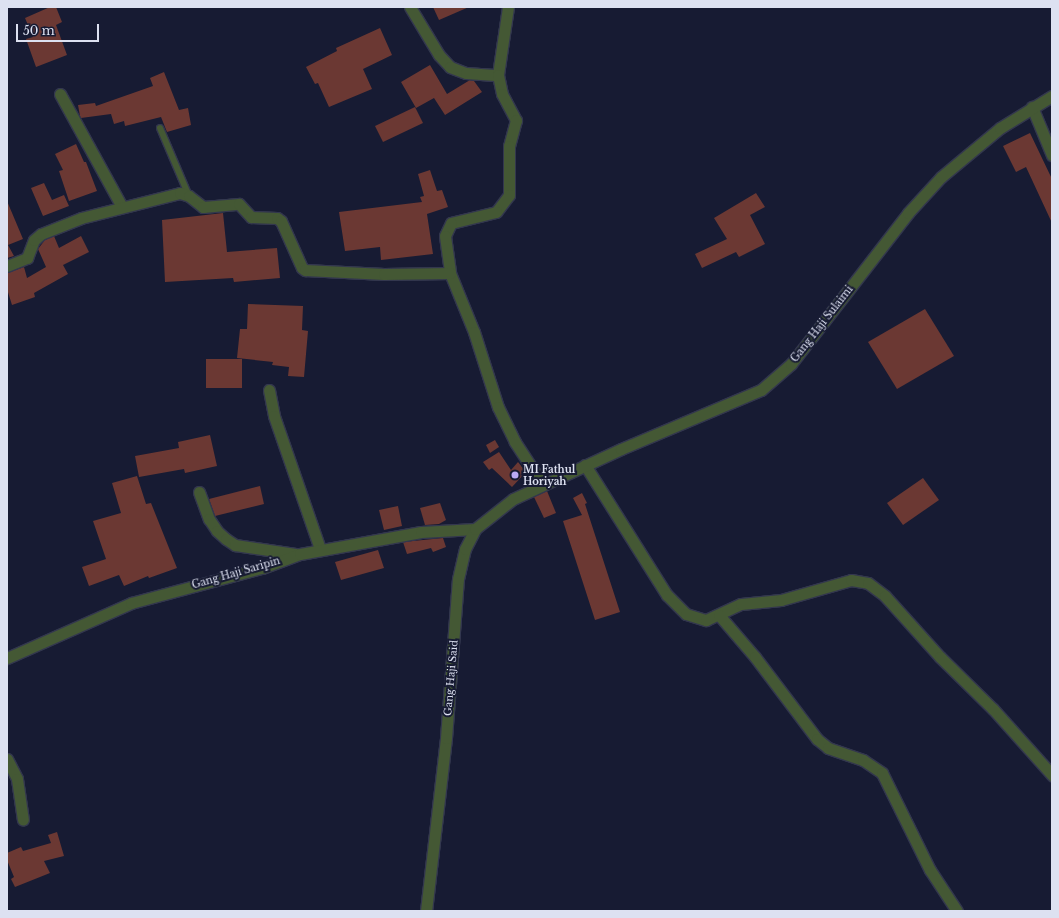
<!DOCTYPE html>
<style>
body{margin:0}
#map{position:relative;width:1059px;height:918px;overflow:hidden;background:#171b33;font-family:"Libre Baskerville",serif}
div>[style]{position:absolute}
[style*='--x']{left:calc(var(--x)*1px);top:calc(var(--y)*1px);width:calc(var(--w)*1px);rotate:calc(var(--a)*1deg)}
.building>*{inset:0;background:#6b3833}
.roads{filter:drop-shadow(1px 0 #33374e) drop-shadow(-1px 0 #33374e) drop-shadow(0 1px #33374e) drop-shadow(0 -1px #33374e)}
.service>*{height:6px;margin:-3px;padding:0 3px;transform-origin:3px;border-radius:3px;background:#445834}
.minor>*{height:11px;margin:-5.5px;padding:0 5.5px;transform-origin:5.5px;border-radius:5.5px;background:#445834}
.dots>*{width:11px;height:11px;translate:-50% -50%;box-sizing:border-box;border:2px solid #171b33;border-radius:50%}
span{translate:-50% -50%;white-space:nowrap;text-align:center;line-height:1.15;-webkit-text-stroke:4px #171b33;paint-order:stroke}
.street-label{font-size:10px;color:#dde1f1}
.poi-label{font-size:10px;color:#dde1f1;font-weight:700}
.left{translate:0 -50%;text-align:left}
.frame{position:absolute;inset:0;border:8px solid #dde1f1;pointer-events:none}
.scale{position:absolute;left:16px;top:24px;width:83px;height:18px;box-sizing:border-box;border:2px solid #dde1f1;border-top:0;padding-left:5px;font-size:12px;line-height:14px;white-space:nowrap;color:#dde1f1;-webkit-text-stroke:3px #171b33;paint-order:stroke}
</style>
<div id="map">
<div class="building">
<div style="clip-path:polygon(50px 7px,56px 7px,62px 22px,56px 25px,67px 55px,36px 67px,26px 39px,33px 37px,25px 18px)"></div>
<div style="clip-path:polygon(433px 7px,469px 7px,439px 20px)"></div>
<div style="clip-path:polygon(380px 28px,392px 55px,363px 69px,372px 89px,329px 107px,318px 83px,315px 84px,306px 67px,337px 51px,336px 48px)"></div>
<div style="clip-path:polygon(430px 65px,447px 94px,470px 80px,474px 81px,482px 92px,445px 115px,434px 98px,416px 108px,401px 82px)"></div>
<div style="clip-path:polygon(164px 72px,179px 110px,188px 108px,191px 125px,167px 132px,161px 117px,125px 126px,124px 121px,114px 124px,111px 114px,81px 118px,80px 116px,78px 105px,95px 103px,96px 106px,153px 86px,150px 78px)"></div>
<div style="clip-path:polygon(415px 107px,423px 123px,383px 142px,375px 126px)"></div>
<div style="clip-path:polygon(1030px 133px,1052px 179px,1052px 223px,1026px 167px,1016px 172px,1003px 146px)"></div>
<div style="clip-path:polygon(76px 144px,84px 162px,86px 162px,97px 191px,69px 201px,59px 171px,63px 170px,55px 154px)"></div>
<div style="clip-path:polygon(430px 170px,437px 191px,442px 190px,448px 207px,427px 214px,433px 254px,381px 260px,380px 247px,345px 251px,339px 212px,422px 202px,420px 197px,424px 196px,418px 174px)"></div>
<div style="clip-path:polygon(44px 183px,52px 200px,64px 195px,69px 206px,43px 216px,31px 188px)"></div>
<div style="clip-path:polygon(756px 193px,765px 207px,750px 215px,765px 244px,739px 257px,736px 252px,702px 268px,695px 254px,727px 239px,714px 218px)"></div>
<div style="clip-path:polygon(7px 201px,23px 239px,8px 245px,14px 256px,7px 258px)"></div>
<div style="clip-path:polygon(223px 213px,227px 252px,277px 248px,280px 278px,234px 282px,233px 278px,165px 282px,162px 220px)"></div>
<div style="clip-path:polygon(54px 236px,59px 248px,81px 236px,89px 252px,63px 265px,68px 274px,34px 293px,35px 297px,12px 305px,7px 289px,7px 273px,24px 267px,27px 278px,46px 267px,38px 249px,45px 240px)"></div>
<div style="clip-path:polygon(248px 304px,303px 306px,302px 330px,308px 331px,304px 377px,288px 376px,289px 367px,272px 365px,273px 362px,237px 358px,240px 329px,247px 329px)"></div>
<div style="clip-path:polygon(925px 309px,954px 356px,897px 389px,868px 342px)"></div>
<div style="clip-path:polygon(206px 359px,242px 359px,242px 388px,206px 388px)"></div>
<div style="clip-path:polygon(210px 435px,217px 466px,185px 473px,184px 469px,139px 477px,135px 456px,179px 448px,178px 442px)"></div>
<div style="clip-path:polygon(495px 440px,499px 447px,490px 453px,486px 445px)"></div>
<div style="clip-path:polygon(499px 452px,511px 470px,518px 462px,526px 472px,512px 487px,492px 468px,489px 470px,483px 462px)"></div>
<div style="clip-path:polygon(137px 476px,146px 504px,151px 503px,177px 568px,149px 578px,148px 576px,124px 586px,119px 575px,89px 586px,82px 567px,106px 559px,93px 521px,121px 513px,112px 483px)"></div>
<div style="clip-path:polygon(923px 478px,939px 500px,903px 525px,887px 503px)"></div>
<div style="clip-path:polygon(260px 486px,264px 504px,215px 516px,209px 499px)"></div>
<div style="clip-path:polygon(547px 491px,556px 513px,544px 518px,534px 497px)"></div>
<div style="clip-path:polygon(582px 493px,587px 503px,585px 504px,620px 612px,595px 620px,563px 521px,582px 515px,573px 498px)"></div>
<div style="clip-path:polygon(440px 503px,446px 520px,439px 524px,425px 525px,420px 508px)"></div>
<div style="clip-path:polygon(398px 506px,402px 526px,384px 530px,379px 510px)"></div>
<div style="clip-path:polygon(443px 538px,446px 547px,433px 552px,431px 548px,407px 554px,403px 542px)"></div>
<div style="clip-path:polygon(378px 550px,384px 568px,341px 580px,335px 562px)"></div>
<div style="clip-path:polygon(57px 832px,64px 856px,44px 861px,50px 873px,15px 887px,11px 879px,14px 877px,7px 860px,7px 853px,21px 847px,23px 851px,51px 843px,48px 835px)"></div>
</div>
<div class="roads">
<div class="service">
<div style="--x:160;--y:128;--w:74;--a:66.9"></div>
</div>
<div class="minor">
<div style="--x:410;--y:7;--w:56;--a:58.9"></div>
<div style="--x:439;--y:55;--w:16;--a:47"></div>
<div style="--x:450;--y:67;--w:17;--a:21"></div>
<div style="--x:466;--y:73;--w:32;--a:4"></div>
<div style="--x:508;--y:7;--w:69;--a:98.4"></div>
<div style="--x:498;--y:75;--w:19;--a:78"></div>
<div style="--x:502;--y:94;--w:30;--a:62"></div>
<div style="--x:516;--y:120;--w:27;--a:105"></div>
<div style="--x:509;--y:146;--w:49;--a:90"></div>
<div style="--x:509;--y:195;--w:21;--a:127"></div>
<div style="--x:496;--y:212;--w:46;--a:166.3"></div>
<div style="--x:451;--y:223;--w:14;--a:115"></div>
<div style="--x:445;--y:236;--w:37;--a:82"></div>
<div style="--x:450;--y:273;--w:64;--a:67.9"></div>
<div style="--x:474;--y:332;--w:79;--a:72.3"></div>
<div style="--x:498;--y:407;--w:39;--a:64"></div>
<div style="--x:515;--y:442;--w:51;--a:56.9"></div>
<div style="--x:60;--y:94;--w:129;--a:61.2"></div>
<div style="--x:1032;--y:107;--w:52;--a:67.4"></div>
<div style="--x:7;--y:266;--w:22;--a:-22"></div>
<div style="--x:27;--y:258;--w:19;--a:-69"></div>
<div style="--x:34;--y:240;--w:9;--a:-41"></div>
<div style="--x:41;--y:234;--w:43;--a:-21.8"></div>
<div style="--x:81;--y:218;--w:102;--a:-14.2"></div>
<div style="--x:180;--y:193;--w:9;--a:18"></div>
<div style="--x:189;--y:196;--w:18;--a:38"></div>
<div style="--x:203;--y:207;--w:36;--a:-5"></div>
<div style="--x:239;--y:204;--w:18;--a:47"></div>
<div style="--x:251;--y:217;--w:26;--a:2"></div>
<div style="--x:277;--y:218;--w:5;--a:37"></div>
<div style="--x:281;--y:221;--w:51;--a:65.9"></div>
<div style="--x:302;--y:268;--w:4;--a:34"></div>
<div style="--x:305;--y:270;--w:79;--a:2.9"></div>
<div style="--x:384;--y:274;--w:66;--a:-0.9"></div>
<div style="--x:269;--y:390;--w:26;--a:79"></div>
<div style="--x:274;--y:416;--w:141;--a:70.9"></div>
<div style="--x:585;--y:465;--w:154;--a:57.8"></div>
<div style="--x:667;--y:595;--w:27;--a:45"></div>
<div style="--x:686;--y:614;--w:21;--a:17"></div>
<div style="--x:706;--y:620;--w:38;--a:-25"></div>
<div style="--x:741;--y:604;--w:40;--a:-5.7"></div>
<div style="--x:781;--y:600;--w:73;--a:-15.9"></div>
<div style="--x:851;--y:580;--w:17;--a:10"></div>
<div style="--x:868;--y:583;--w:21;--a:37"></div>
<div style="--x:885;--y:596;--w:82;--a:48"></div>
<div style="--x:940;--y:657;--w:74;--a:44.5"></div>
<div style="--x:993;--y:709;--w:89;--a:48.2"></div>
<div style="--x:199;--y:492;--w:29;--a:70"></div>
<div style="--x:209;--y:519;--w:14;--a:56"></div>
<div style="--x:217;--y:531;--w:12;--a:42"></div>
<div style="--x:226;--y:539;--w:11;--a:34"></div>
<div style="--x:235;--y:545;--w:61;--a:8.5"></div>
<div style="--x:719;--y:615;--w:55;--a:49.4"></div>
<div style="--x:755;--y:657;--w:103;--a:52.9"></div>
<div style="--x:817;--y:739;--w:14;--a:39"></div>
<div style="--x:828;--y:748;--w:37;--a:19"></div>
<div style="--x:863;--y:760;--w:23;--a:34"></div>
<div style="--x:882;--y:773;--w:108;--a:63.7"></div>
<div style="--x:930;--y:870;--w:49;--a:56.6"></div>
<div style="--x:7;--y:658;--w:136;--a:-23.9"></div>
<div style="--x:131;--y:603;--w:136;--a:-15"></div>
<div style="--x:262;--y:568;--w:40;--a:-20.2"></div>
<div style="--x:300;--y:554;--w:123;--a:-10.3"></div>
<div style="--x:421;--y:532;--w:54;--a:-3.2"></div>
<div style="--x:7;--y:759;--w:22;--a:63"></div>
<div style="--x:17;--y:779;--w:41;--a:81.7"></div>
<div style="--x:426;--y:911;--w:174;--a:-83.4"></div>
<div style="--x:446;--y:738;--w:159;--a:-85.7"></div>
<div style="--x:458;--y:579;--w:31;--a:-77"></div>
<div style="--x:465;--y:549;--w:22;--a:-63"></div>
<div style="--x:475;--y:529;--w:48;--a:-38.3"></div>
<div style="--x:513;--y:499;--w:119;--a:-24.8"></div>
<div style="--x:621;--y:449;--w:152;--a:-22.9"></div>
<div style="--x:761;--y:390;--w:40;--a:-41"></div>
<div style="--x:791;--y:364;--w:191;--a:-52.2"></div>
<div style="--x:908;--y:213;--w:49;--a:-47.5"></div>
<div style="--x:941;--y:177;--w:77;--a:-39.7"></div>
<div style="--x:1000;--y:128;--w:61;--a:-31.6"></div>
</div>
</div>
<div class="dots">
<div style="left:515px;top:475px;background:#bbaaf6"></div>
</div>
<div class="street-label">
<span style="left:822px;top:324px;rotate:-52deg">Gang Haji Sulaimi</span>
<span style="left:236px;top:573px;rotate:-16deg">Gang Haji Saripin</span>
<span style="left:451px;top:678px;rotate:-85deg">Gang Haji Said</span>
</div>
<div class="poi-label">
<span class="left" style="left:523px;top:475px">MI Fathul<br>Horiyah</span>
</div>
<div class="frame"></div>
<div class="scale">50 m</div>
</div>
